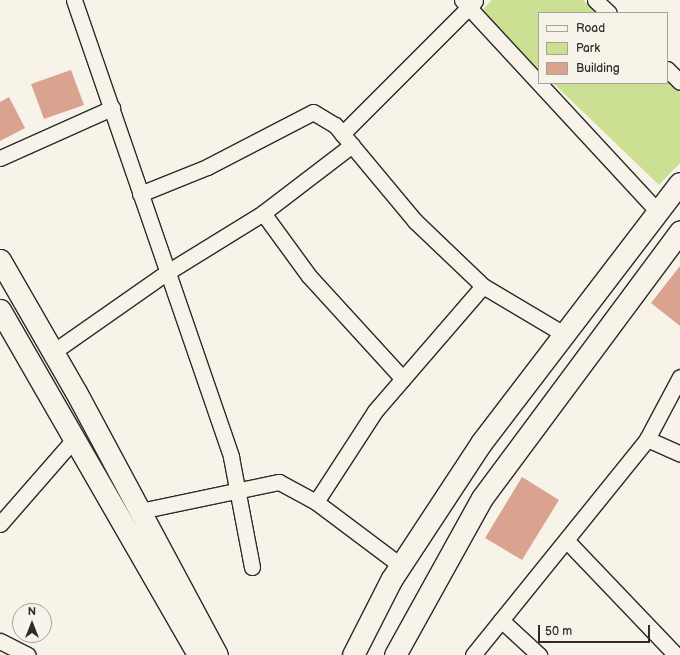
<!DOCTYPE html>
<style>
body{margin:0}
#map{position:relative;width:680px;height:655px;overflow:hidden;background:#f7f3e8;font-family:"Balsamiq Sans",sans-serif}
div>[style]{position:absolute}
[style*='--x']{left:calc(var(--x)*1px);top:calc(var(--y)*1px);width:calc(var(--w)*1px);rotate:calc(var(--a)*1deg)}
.green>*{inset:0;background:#cce094}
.building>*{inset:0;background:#d9a390}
.roads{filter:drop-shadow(1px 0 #2b2b2b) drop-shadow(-1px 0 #2b2b2b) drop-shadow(0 1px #2b2b2b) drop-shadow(0 -1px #2b2b2b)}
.minor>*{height:15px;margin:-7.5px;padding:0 7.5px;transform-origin:7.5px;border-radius:7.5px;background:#f7f3e8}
.secondary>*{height:21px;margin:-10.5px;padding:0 10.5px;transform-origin:10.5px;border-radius:10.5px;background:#f7f3e8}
span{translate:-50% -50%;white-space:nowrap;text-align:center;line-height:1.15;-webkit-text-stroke:3px #f7f3e8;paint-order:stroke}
.legend{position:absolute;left:538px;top:12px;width:130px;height:72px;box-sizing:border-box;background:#f7f3e8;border:1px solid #a5a39c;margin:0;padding:5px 7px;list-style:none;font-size:12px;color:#2b2b2b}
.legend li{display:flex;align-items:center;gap:8px;height:20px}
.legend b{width:20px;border:1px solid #a5a39c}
.north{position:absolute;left:12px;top:603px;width:40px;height:40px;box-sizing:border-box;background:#f7f3e8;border:1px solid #a5a39c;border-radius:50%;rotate:0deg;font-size:11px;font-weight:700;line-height:16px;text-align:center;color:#2b2b2b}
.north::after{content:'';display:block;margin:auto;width:14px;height:18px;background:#2b2b2b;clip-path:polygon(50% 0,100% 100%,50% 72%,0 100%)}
.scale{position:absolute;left:538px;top:625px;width:112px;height:18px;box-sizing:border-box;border:2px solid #2b2b2b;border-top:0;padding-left:5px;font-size:12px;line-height:14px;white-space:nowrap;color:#2b2b2b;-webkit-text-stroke:3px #f7f3e8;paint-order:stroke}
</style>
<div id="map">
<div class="green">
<div style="clip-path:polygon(492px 0,583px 0,597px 13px,539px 13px,539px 70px,479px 13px)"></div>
<div style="clip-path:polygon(667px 80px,680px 92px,680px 163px,659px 185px,553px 83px,667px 83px)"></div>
</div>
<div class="building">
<div style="clip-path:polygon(71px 70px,84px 105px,44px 119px,31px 84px)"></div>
<div style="clip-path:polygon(9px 97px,25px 128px,0 141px,0 102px)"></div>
<div style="clip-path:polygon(680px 266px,680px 326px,651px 303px)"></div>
<div style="clip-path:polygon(522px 477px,559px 500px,522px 560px,485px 538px)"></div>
</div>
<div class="roads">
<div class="minor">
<div style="--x:74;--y:0;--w:483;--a:71"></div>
<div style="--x:231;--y:457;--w:112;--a:79.2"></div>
<div style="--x:462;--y:0;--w:289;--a:47.2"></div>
<div style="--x:595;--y:0;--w:19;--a:43"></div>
<div style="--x:667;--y:69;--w:18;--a:45"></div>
<div style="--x:342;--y:134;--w:188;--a:-45"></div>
<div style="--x:0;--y:158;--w:123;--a:-24.1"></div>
<div style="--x:140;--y:194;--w:72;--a:-21.9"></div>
<div style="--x:207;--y:167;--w:119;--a:-27.4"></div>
<div style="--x:313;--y:112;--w:26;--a:31"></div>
<div style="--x:335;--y:125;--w:125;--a:50.2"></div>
<div style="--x:415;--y:221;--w:94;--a:43.7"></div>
<div style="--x:483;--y:286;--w:94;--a:30.7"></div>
<div style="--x:263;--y:213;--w:78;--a:53.9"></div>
<div style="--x:309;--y:276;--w:139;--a:47.6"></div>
<div style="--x:53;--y:352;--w:138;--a:-35"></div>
<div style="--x:166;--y:273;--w:114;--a:-31.7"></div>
<div style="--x:263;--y:213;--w:112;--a:-37.4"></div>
<div style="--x:647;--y:439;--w:36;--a:24"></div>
<div style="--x:316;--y:502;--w:108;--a:-57"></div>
<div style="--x:375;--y:411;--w:165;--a:-49.2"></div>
<div style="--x:140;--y:511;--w:142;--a:-11.8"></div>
<div style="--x:279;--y:482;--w:42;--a:28.4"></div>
<div style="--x:316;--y:502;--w:105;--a:36.9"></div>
<div style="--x:0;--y:524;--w:114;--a:-48.9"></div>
<div style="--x:567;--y:541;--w:158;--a:46.3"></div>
<div style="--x:501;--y:620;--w:52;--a:42.6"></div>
<div style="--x:0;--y:641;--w:31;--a:27"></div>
<div style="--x:473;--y:655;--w:277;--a:-51.1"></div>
<div style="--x:647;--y:439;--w:70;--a:-62"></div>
</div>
<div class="secondary">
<div style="--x:0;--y:260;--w:152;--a:60.1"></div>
<div style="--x:76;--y:392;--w:298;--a:61.8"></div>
<div style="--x:0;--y:310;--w:398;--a:60.1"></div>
<div style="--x:353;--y:655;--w:84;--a:-63.1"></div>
<div style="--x:391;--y:580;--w:164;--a:-56.7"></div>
<div style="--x:481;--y:443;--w:327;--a:-52.6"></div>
<div style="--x:395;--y:655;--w:179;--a:-61"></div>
<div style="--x:482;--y:498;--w:332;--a:-53.4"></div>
</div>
</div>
<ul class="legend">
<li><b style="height:5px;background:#f7f3e8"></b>Road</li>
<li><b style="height:11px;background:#cce094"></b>Park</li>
<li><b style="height:11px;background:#d9a390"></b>Building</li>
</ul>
<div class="north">N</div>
<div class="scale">50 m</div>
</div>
